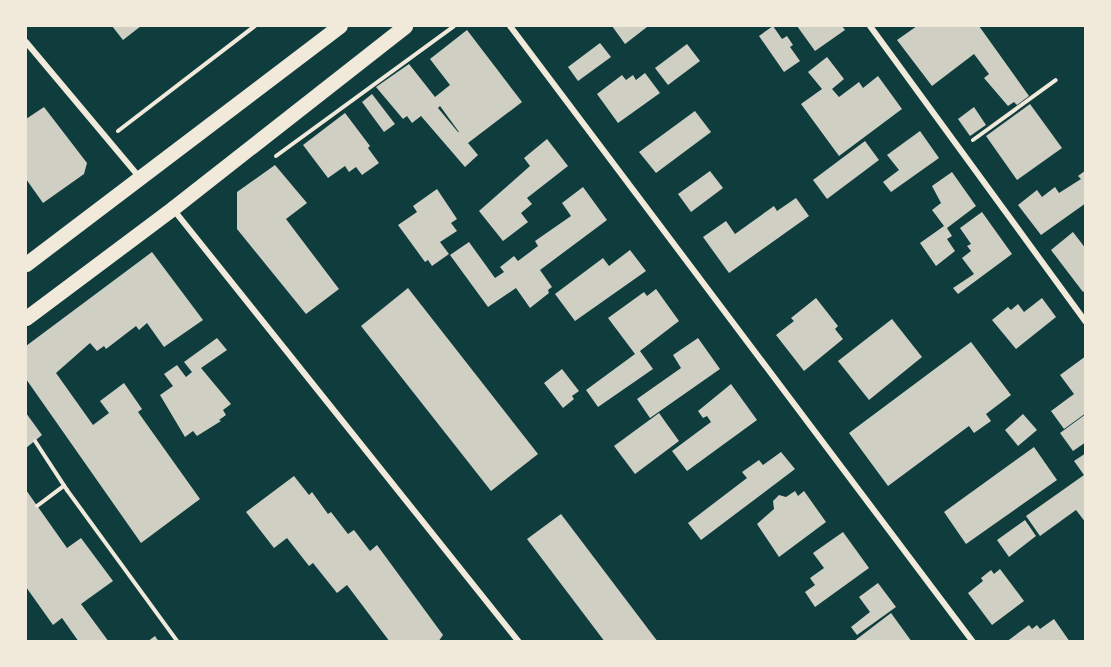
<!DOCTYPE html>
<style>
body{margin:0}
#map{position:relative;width:1111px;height:667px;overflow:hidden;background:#0f3d3e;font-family:"Space Grotesk",sans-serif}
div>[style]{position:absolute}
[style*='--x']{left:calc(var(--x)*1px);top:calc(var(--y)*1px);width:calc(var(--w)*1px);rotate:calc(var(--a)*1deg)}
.building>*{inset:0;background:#cfcfc3}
.path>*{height:4px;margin:-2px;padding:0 2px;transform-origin:2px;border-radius:2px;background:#f1e9da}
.minor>*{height:6px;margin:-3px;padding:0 3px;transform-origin:3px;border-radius:3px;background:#f1e9da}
.primary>*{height:15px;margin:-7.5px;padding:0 7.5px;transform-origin:7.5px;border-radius:7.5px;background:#f1e9da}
span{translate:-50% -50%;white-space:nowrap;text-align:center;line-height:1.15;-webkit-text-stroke:4.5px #f1e9da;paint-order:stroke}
.frame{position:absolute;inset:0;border:27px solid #f1e9da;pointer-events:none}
</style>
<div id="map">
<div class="building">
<div style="clip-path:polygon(112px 26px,141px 26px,123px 40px)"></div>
<div style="clip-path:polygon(612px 26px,646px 26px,647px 27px,625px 44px)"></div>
<div style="clip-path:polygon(773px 26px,782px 39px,787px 36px,793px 45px,790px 47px,800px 61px,784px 72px,759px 36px)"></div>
<div style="clip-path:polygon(797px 26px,842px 26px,845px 30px,815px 51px)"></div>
<div style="clip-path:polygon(917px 26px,979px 26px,1029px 96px,1017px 105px,1014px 102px,1008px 106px,984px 78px,989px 74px,974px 54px,932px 86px,897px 40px)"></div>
<div style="clip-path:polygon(evenodd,467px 30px,522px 102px,468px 143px,478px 155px,465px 167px,421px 116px,412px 123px,407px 116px,403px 119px,376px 87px,409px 64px,435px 97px,450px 85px,430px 59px,467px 30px,440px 106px,459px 132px,458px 132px,438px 108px,440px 106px)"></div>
<div style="clip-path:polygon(600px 43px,611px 57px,578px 81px,568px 67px)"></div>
<div style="clip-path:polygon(687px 44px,700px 61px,668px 85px,655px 68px)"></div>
<div style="clip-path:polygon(827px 57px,844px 79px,832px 89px,839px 97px,859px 82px,863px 88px,878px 76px,902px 109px,839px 156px,801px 104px,822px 89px,808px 72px)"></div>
<div style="clip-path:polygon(645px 73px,660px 93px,618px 123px,597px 94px,622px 75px,626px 80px,633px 75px,636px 80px)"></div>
<div style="clip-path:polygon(372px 94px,395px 124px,384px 132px,362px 102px)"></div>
<div style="clip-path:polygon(1030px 104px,1062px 148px,1017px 180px,986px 136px)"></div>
<div style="clip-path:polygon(44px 107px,87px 163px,84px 174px,43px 203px,26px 179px,26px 119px)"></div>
<div style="clip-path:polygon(974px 107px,986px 125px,970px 136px,958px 119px)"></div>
<div style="clip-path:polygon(695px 111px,711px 132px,656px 173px,639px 152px)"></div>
<div style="clip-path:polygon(345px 113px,370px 146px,368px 148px,379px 163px,362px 175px,356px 167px,349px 172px,345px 166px,328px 178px,303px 145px)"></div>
<div style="clip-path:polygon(920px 131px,939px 158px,891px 192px,883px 182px,899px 170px,887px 155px)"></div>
<div style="clip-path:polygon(547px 139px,568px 166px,527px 198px,532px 204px,521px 213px,528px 222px,503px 241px,479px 211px,530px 166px,524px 158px)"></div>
<div style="clip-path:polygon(865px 141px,879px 160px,827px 199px,813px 180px)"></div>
<div style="clip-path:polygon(275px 165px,307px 203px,286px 219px,339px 289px,306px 314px,237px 229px,237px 192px)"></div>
<div style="clip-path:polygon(1086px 170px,1086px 203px,1041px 235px,1018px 205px,1037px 190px,1042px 197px,1055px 187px,1059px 193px,1081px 179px,1078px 176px)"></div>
<div style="clip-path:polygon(710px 171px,723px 188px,691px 212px,678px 194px)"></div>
<div style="clip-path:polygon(952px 172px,976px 206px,947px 228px,952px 236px,947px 239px,955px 251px,936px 266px,920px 243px,944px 226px,932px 210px,941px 203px,932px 186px)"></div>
<div style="clip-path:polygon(583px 187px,607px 220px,540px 270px,552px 287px,548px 290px,549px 293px,530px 308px,516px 288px,488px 307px,450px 255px,469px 242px,495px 278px,504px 272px,500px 267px,514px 256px,518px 261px,538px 246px,535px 241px,571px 216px,562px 203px)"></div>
<div style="clip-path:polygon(437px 189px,457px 219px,451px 223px,457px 231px,440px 242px,449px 254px,432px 266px,428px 260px,425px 262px,398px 225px,417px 212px,413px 206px)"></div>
<div style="clip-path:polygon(796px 198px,809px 216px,729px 273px,703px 237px,726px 221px,735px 234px,774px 206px,777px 211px)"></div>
<div style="clip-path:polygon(982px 212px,1012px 254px,958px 294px,953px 288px,974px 274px,962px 258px,971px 251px,967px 246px,971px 244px,960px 228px)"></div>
<div style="clip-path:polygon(1073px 232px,1086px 249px,1086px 290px,1083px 292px,1051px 250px)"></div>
<div style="clip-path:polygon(630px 250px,646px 271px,575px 321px,555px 294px,603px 258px,609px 266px)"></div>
<div style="clip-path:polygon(152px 252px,203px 320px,164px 347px,147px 323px,139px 330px,136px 326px,106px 349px,104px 346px,97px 351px,90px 343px,56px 373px,93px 425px,109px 413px,100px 401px,124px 383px,142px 409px,138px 412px,200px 499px,141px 543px,26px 379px,26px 346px)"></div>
<div style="clip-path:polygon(408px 288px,538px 454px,491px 491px,361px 326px)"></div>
<div style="clip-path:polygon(656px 289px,679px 321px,640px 351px,653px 369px,598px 407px,586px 390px,635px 354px,608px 318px,644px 292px,647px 296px)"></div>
<div style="clip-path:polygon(816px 298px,838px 326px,835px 329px,843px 339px,804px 371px,776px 335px,794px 321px,791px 318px)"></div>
<div style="clip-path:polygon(1042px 298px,1056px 317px,1016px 349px,992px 320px,1008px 307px,1011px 310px,1018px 304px,1024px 312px)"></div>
<div style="clip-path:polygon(892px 319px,922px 357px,869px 400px,838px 361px)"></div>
<div style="clip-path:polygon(217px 338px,227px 350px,201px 368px,231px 404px,223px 410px,226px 415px,219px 420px,221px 421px,197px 436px,193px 431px,185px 437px,160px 395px,173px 386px,164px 374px,177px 365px,186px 377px,192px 372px,184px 362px)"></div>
<div style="clip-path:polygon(698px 338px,720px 369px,650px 418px,637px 399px,681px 368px,673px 355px)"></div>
<div style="clip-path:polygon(971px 342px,1011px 395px,986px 414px,991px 421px,974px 433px,969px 426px,888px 486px,849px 433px)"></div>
<div style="clip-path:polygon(1086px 356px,1086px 413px,1064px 429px,1051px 411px,1074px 394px,1060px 375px)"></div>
<div style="clip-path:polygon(562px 369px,579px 391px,572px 396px,574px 399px,563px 408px,544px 383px)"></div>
<div style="clip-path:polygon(731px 384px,757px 420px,687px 471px,672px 451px,711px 422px,707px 416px,703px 418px,698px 411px)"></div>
<div style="clip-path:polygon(26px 413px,42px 435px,26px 448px)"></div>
<div style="clip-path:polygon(659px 413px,679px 441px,635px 474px,614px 446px)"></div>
<div style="clip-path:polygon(1023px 414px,1037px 430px,1018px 446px,1005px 430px)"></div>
<div style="clip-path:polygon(1086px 414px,1086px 442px,1073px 451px,1060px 433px)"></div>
<div style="clip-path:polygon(1034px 447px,1057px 480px,966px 544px,944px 512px)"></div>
<div style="clip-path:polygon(781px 452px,795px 469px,701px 540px,688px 523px,747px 478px,742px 472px,759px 460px,763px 465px)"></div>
<div style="clip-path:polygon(1086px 453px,1086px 523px,1076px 510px,1040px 536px,1026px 516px,1084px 475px,1074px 461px)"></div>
<div style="clip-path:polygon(294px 476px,309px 495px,312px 492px,328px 514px,331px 512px,348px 534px,354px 530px,370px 551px,377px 545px,443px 635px,438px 642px,390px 642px,347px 585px,337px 593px,313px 563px,309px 566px,287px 538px,274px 548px,246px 512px)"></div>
<div style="clip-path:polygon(26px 490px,67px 548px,81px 538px,113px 581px,81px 604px,109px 642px,79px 642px,62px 618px,53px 625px,26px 587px)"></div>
<div style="clip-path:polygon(795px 491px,798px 496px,804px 491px,826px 522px,779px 557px,757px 524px,774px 509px,773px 501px,779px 495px,786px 497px)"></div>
<div style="clip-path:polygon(561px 514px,658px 642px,605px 642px,527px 539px)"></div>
<div style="clip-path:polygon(1025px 520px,1036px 536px,1009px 557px,997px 540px)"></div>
<div style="clip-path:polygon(843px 532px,869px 568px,815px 607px,805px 592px,815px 585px,810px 578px,824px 568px,813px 553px)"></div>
<div style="clip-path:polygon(1000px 569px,1024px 601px,992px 625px,968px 593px,983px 581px,981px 578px,991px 570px,994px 574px)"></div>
<div style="clip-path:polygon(878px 583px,896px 607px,857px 635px,851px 627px,870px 612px,859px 597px)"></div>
<div style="clip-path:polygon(891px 613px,912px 642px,853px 642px)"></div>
<div style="clip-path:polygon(1054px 619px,1070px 642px,1006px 642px,1029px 625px,1032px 629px,1037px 625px,1040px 629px)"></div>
<div style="clip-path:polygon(155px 636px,159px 642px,147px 642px)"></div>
</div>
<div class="path">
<div style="--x:118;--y:131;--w:173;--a:-37.5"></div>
<div style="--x:973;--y:140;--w:102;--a:-35.9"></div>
<div style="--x:276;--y:156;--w:220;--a:-36.1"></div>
<div style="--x:35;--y:441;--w:59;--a:56.9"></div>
<div style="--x:67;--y:490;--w:188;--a:53.9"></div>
<div style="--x:37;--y:506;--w:34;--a:-37"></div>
</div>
<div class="minor">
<div style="--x:510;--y:26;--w:771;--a:53.07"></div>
<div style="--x:870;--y:26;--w:366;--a:53.9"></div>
<div style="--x:26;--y:42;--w:177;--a:50"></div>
<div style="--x:173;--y:209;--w:554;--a:51.37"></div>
</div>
<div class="primary">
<div style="--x:26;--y:264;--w:394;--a:-37.2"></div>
<div style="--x:26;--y:318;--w:184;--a:-36.8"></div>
<div style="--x:173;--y:208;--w:295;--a:-38.1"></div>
</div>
<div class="frame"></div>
</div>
